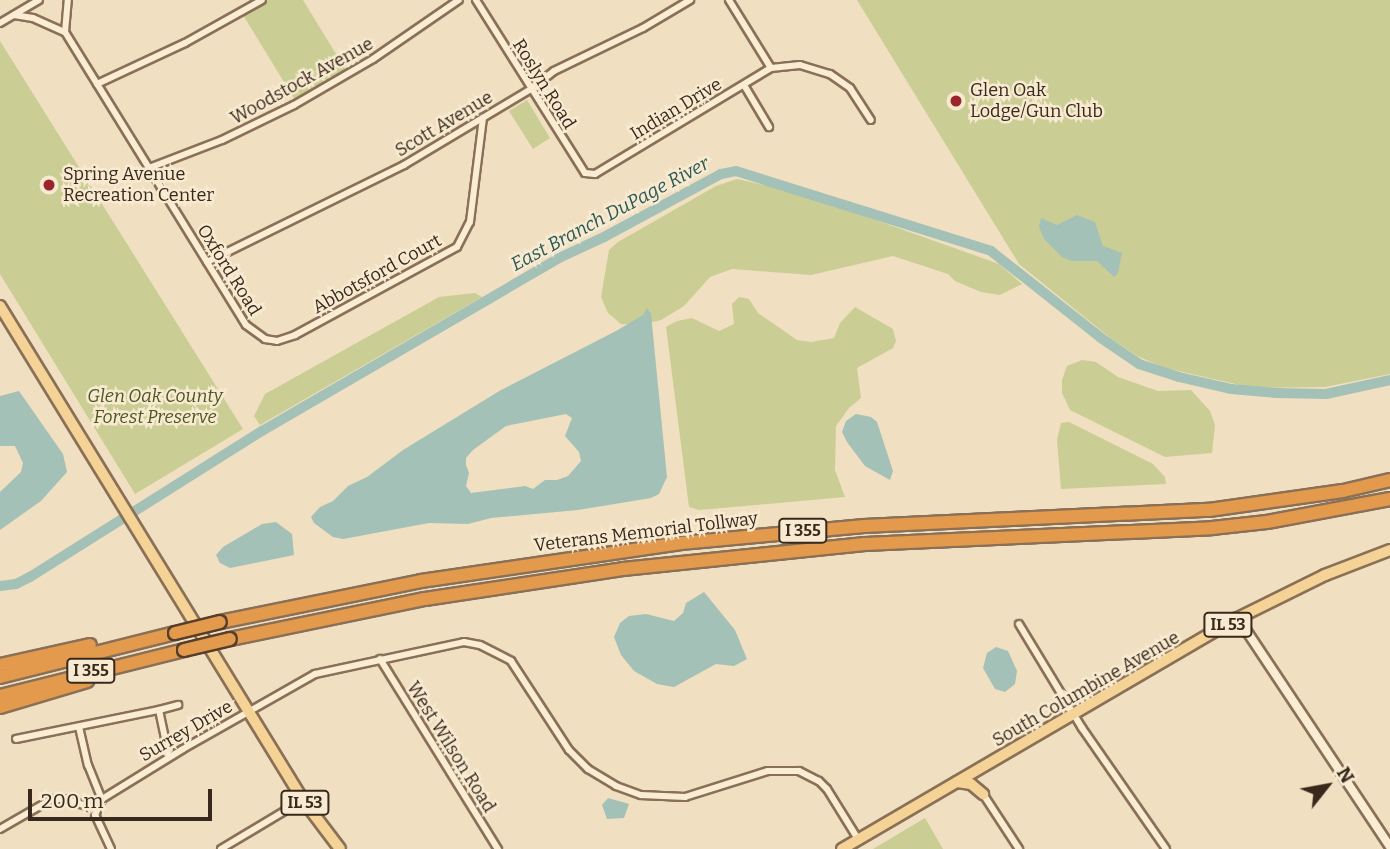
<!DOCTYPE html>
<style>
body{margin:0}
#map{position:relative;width:1390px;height:849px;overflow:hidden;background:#f0dfc0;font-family:Bitter,serif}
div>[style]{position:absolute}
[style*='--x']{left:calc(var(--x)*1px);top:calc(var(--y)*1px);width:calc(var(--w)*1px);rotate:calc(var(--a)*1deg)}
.green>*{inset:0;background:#cace94}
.water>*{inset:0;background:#a3c1b7}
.river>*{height:10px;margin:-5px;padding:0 5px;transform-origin:5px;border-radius:5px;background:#a3c1b7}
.roads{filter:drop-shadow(2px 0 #897057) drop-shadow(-2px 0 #897057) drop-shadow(0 2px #897057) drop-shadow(0 -2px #897057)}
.minor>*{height:6px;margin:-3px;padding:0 3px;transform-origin:3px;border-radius:3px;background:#faedd4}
.tertiary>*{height:8px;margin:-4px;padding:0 4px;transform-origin:4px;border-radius:4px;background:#faedd4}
.primary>*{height:10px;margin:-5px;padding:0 5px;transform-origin:5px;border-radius:5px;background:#f5d396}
.motorway>*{height:12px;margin:-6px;padding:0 6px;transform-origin:6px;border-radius:6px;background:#e39a4d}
.bridges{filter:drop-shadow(2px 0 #573e2c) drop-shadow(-2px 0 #573e2c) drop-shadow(0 2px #573e2c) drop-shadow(0 -2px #573e2c)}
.motorway-bridge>*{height:12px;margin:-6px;padding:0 6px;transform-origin:6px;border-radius:6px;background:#e39a4d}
.dots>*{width:19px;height:19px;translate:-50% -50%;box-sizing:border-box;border:4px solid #f7ead0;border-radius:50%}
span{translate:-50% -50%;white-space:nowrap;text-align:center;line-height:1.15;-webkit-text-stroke:5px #f7ead0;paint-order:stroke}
.shield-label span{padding:2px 5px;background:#f7ead0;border:2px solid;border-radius:5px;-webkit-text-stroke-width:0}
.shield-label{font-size:16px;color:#38291c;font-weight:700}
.street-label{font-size:18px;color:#38291c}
.poi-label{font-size:18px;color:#38291c}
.left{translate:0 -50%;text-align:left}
.park-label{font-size:18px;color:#4b5622;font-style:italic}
.water-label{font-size:19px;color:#2b5954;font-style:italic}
.north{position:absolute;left:1292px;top:751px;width:70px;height:70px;-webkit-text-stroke:5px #f7ead0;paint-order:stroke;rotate:59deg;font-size:19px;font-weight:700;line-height:28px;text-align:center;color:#38291c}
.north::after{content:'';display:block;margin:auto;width:24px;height:32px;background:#38291c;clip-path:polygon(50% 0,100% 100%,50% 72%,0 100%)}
.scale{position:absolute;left:28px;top:789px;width:184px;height:32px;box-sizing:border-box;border:4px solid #38291c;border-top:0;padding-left:9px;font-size:21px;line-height:24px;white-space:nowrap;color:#38291c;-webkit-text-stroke:5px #f7ead0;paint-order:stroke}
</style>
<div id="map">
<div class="green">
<div style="clip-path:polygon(268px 0,303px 0,347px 72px,295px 100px,243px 15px)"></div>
<div style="clip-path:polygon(857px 0,1390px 0,1390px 374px,1325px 387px,1253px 388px,1165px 368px,1137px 356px,1109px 337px,1019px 264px)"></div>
<div style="clip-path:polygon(0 41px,243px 429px,135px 494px,0 274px)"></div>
<div style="clip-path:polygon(527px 100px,550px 138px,533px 149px,509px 111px)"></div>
<div style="clip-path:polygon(737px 179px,800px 193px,999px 264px,1022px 284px,1000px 295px,981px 292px,955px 281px,948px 274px,893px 256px,811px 275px,732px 269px,710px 277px,684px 306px,661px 320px,640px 325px,621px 324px,608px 313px,601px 297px,609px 250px,618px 242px,716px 186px)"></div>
<div style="clip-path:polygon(475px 293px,482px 297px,260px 425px,254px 416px,265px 394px,439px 297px)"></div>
<div style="clip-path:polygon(739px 297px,749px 299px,758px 313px,797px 340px,811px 342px,834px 338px,840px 323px,855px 307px,893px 329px,896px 341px,893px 348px,857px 368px,861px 398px,849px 408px,836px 426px,835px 470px,845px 497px,699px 510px,689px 507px,666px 327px,677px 321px,692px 318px,719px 331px,734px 324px,732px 304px)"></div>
<div style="clip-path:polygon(1082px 360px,1096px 362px,1118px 377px,1158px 391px,1191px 390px,1210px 411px,1215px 425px,1212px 453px,1165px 457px,1070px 410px,1062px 393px,1062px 380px,1067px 366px)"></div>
<div style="clip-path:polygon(1069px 422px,1153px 464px,1165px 477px,1166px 484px,1061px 489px,1057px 440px,1061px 423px)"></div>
<div style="clip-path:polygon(925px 818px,943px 849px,873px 849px)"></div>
</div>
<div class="water">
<div style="clip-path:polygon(1077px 215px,1095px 222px,1103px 246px,1122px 253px,1118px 273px,1114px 277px,1097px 261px,1072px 261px,1062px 257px,1044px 239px,1039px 227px,1041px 218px,1057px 225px)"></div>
<div style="clip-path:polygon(evenodd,647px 308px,651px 314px,667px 477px,659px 494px,651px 498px,578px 510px,491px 518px,468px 524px,429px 523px,343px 539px,333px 537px,314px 523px,311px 517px,320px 507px,333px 501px,348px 486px,367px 477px,403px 450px,501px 390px,616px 331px,643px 315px,647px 308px,566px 414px,572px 418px,565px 436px,579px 452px,581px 461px,568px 476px,557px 480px,545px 480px,533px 489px,525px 486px,471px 493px,466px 486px,469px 473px,466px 465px,466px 458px,473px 450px,506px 426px,566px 414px)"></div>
<div style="clip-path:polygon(19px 391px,63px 454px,67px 472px,41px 501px,0 530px,0 492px,21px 472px,23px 463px,15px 446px,0 446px,0 396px)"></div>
<div style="clip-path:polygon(856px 414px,871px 417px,877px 422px,893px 471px,890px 480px,865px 466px,847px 442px,842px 432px,846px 421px)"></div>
<div style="clip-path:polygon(276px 522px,292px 534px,294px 555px,230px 568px,220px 563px,216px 555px,223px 547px,262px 524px)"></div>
<div style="clip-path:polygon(704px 592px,735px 630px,747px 659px,734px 666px,716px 664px,674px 687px,657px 684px,634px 671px,621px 655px,614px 637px,620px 623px,629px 616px,646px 614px,674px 621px,683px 613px,686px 603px)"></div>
<div style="clip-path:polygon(996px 647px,1008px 651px,1017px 671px,1015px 684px,1005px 692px,995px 689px,983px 668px,987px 653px)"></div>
<div style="clip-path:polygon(608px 798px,629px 804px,624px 818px,607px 819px,602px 805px)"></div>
</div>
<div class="river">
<div style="--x:0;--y:586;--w:16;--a:-7"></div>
<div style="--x:16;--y:584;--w:16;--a:-27"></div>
<div style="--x:30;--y:577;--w:274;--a:-32.2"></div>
<div style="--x:262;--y:431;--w:344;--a:-30.2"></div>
<div style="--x:559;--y:258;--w:50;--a:-25"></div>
<div style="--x:604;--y:237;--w:133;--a:-28.3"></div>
<div style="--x:721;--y:174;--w:15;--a:-11"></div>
<div style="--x:736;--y:171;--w:267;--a:17.4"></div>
<div style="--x:991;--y:251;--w:140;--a:38.3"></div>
<div style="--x:1101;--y:338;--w:46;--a:34.4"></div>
<div style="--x:1139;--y:364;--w:42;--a:18"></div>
<div style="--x:1179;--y:377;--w:53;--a:13"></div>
<div style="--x:1231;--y:389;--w:46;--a:5"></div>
<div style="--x:1277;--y:393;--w:49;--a:1.2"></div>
<div style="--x:1326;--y:394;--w:66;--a:-12.3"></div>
</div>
<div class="roads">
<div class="minor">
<div style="--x:476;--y:0;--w:204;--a:57.8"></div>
<div style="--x:585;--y:173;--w:10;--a:6"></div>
<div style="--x:595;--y:174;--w:205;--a:-31.1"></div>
<div style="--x:771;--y:68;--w:29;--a:-6"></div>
<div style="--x:800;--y:65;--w:31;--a:17"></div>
<div style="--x:830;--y:74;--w:24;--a:35"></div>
<div style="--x:850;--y:88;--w:38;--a:57"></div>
<div style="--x:729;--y:0;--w:80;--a:58.3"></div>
<div style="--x:14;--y:15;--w:19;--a:9"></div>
<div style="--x:33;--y:18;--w:35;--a:24"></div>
<div style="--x:65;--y:32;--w:344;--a:58.3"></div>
<div style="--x:246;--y:325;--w:24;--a:36"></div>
<div style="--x:265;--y:339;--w:12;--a:9"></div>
<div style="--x:277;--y:341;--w:19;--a:-18"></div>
<div style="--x:295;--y:335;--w:184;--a:-28.5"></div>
<div style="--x:457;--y:247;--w:28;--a:-63"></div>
<div style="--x:470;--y:222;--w:105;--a:-82.9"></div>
<div style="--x:0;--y:23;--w:45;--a:-30.5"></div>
<div style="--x:65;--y:32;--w:32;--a:-85"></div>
<div style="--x:97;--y:84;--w:97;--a:-25"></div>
<div style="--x:185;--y:43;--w:88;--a:-29.2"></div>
<div style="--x:744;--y:85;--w:49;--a:59.2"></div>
<div style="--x:149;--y:168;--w:78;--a:-21"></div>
<div style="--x:222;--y:140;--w:80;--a:-25.9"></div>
<div style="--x:294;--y:105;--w:91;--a:-30.2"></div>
<div style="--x:373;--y:59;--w:104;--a:-34.5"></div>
<div style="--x:207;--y:262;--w:220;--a:-26.2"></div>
<div style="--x:404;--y:165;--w:148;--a:-30.9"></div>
<div style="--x:531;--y:89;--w:29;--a:-38"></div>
<div style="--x:554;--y:71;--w:99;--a:-25.8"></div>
<div style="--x:643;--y:28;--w:55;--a:-30.8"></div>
<div style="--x:1019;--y:624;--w:122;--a:58.8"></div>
<div style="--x:1082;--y:728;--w:147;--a:55.2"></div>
<div style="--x:380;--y:659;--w:224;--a:58.2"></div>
<div style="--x:159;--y:710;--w:20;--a:-15"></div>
<div style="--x:79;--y:727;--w:39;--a:77"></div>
<div style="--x:88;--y:765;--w:37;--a:68"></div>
<div style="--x:16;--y:739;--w:146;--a:-11.5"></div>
<div style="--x:159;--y:710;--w:48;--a:78"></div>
<div style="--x:983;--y:794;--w:66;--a:56.8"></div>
<div style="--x:0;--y:829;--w:60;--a:-30"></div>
<div style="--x:52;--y:799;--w:14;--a:0"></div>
<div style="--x:66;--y:799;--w:31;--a:19"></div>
<div style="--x:111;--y:849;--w:38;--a:-115"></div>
<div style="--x:95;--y:815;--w:17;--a:-66"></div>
<div style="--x:102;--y:799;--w:95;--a:-31.7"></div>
<div style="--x:183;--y:749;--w:152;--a:-29.6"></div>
<div style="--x:315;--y:674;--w:152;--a:-12.1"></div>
<div style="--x:464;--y:642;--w:16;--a:11"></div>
<div style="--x:480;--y:645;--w:35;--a:27"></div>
<div style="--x:511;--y:661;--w:106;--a:56.9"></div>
<div style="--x:569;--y:750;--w:27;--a:45"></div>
<div style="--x:588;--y:769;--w:33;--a:31"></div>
<div style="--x:616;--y:786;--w:27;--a:20"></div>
<div style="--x:641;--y:795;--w:44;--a:2.6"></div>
<div style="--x:685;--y:797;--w:87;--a:-17.4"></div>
<div style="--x:768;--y:771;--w:31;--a:0"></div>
<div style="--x:799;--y:771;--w:22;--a:27"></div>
<div style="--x:819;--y:781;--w:11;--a:45"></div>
<div style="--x:827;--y:789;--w:59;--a:58.2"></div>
<div style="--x:221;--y:849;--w:96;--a:-30.9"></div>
</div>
<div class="tertiary">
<div style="--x:1238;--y:618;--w:275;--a:56.4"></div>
</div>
<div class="primary">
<div style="--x:0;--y:306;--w:580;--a:58.48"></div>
<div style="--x:303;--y:800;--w:61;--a:52.9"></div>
<div style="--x:957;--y:782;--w:14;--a:8"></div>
<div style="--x:971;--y:784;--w:16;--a:40"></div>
<div style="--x:842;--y:849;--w:458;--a:-30.3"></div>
<div style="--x:1238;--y:618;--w:97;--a:-26.3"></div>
<div style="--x:1325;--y:575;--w:70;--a:-21"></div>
</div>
<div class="motorway">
<div style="--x:220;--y:622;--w:205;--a:-11.5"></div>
<div style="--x:421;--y:581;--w:263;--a:-8.3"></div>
<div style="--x:681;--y:543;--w:184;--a:-5.3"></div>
<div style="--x:864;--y:526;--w:345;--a:-2.7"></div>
<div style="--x:1209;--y:510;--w:135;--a:-8.1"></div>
<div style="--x:1343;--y:491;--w:48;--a:-13.2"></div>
<div style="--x:230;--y:639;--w:199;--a:-11.6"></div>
<div style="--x:425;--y:599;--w:200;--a:-8.6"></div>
<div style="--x:623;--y:569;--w:243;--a:-5.9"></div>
<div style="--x:865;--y:544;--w:347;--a:-2.6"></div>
<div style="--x:1212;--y:528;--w:55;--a:-6.2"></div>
<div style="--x:1267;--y:522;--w:125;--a:-10.6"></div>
<div style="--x:0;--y:665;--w:92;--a:-12.5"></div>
<div style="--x:0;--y:677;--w:180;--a:-14.1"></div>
<div style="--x:0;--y:696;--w:190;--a:-14"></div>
<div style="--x:0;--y:707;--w:91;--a:-16.6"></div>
</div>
</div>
<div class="bridges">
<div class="motorway-bridge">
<div style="--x:175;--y:633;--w:46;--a:-13.7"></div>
<div style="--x:184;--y:650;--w:47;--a:-13.4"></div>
</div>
</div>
<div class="dots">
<div style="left:956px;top:101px;background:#9b252b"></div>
<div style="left:49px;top:185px;background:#9b252b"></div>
</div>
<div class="shield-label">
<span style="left:803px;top:531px">I 355</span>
<span style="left:1228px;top:625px">IL 53</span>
<span style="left:91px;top:671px">I 355</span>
<span style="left:305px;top:803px">IL 53</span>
</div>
<div class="street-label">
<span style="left:302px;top:81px;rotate:-29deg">Woodstock Avenue</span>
<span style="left:544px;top:84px;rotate:58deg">Roslyn Road</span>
<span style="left:676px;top:109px;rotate:-31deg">Indian Drive</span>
<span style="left:444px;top:124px;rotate:-31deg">Scott Avenue</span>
<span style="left:229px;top:270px;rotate:58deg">Oxford Road</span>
<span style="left:377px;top:274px;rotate:-29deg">Abbotsford Court</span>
<span style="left:646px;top:532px;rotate:-7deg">Veterans Memorial Tollway</span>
<span style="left:1086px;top:689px;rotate:-30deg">South Columbine Avenue</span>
<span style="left:186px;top:731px;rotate:-30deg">Surrey Drive</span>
<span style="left:451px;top:747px;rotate:58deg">West Wilson Road</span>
</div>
<div class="poi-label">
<span class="left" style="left:970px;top:101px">Glen Oak<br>Lodge/Gun Club</span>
<span class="left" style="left:63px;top:185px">Spring Avenue<br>Recreation Center</span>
</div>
<div class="park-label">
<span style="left:155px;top:407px">Glen Oak County<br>Forest Preserve</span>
</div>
<div class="water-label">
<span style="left:610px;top:214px;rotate:-28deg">East Branch DuPage River</span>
</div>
<div class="north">N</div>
<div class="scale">200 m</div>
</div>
